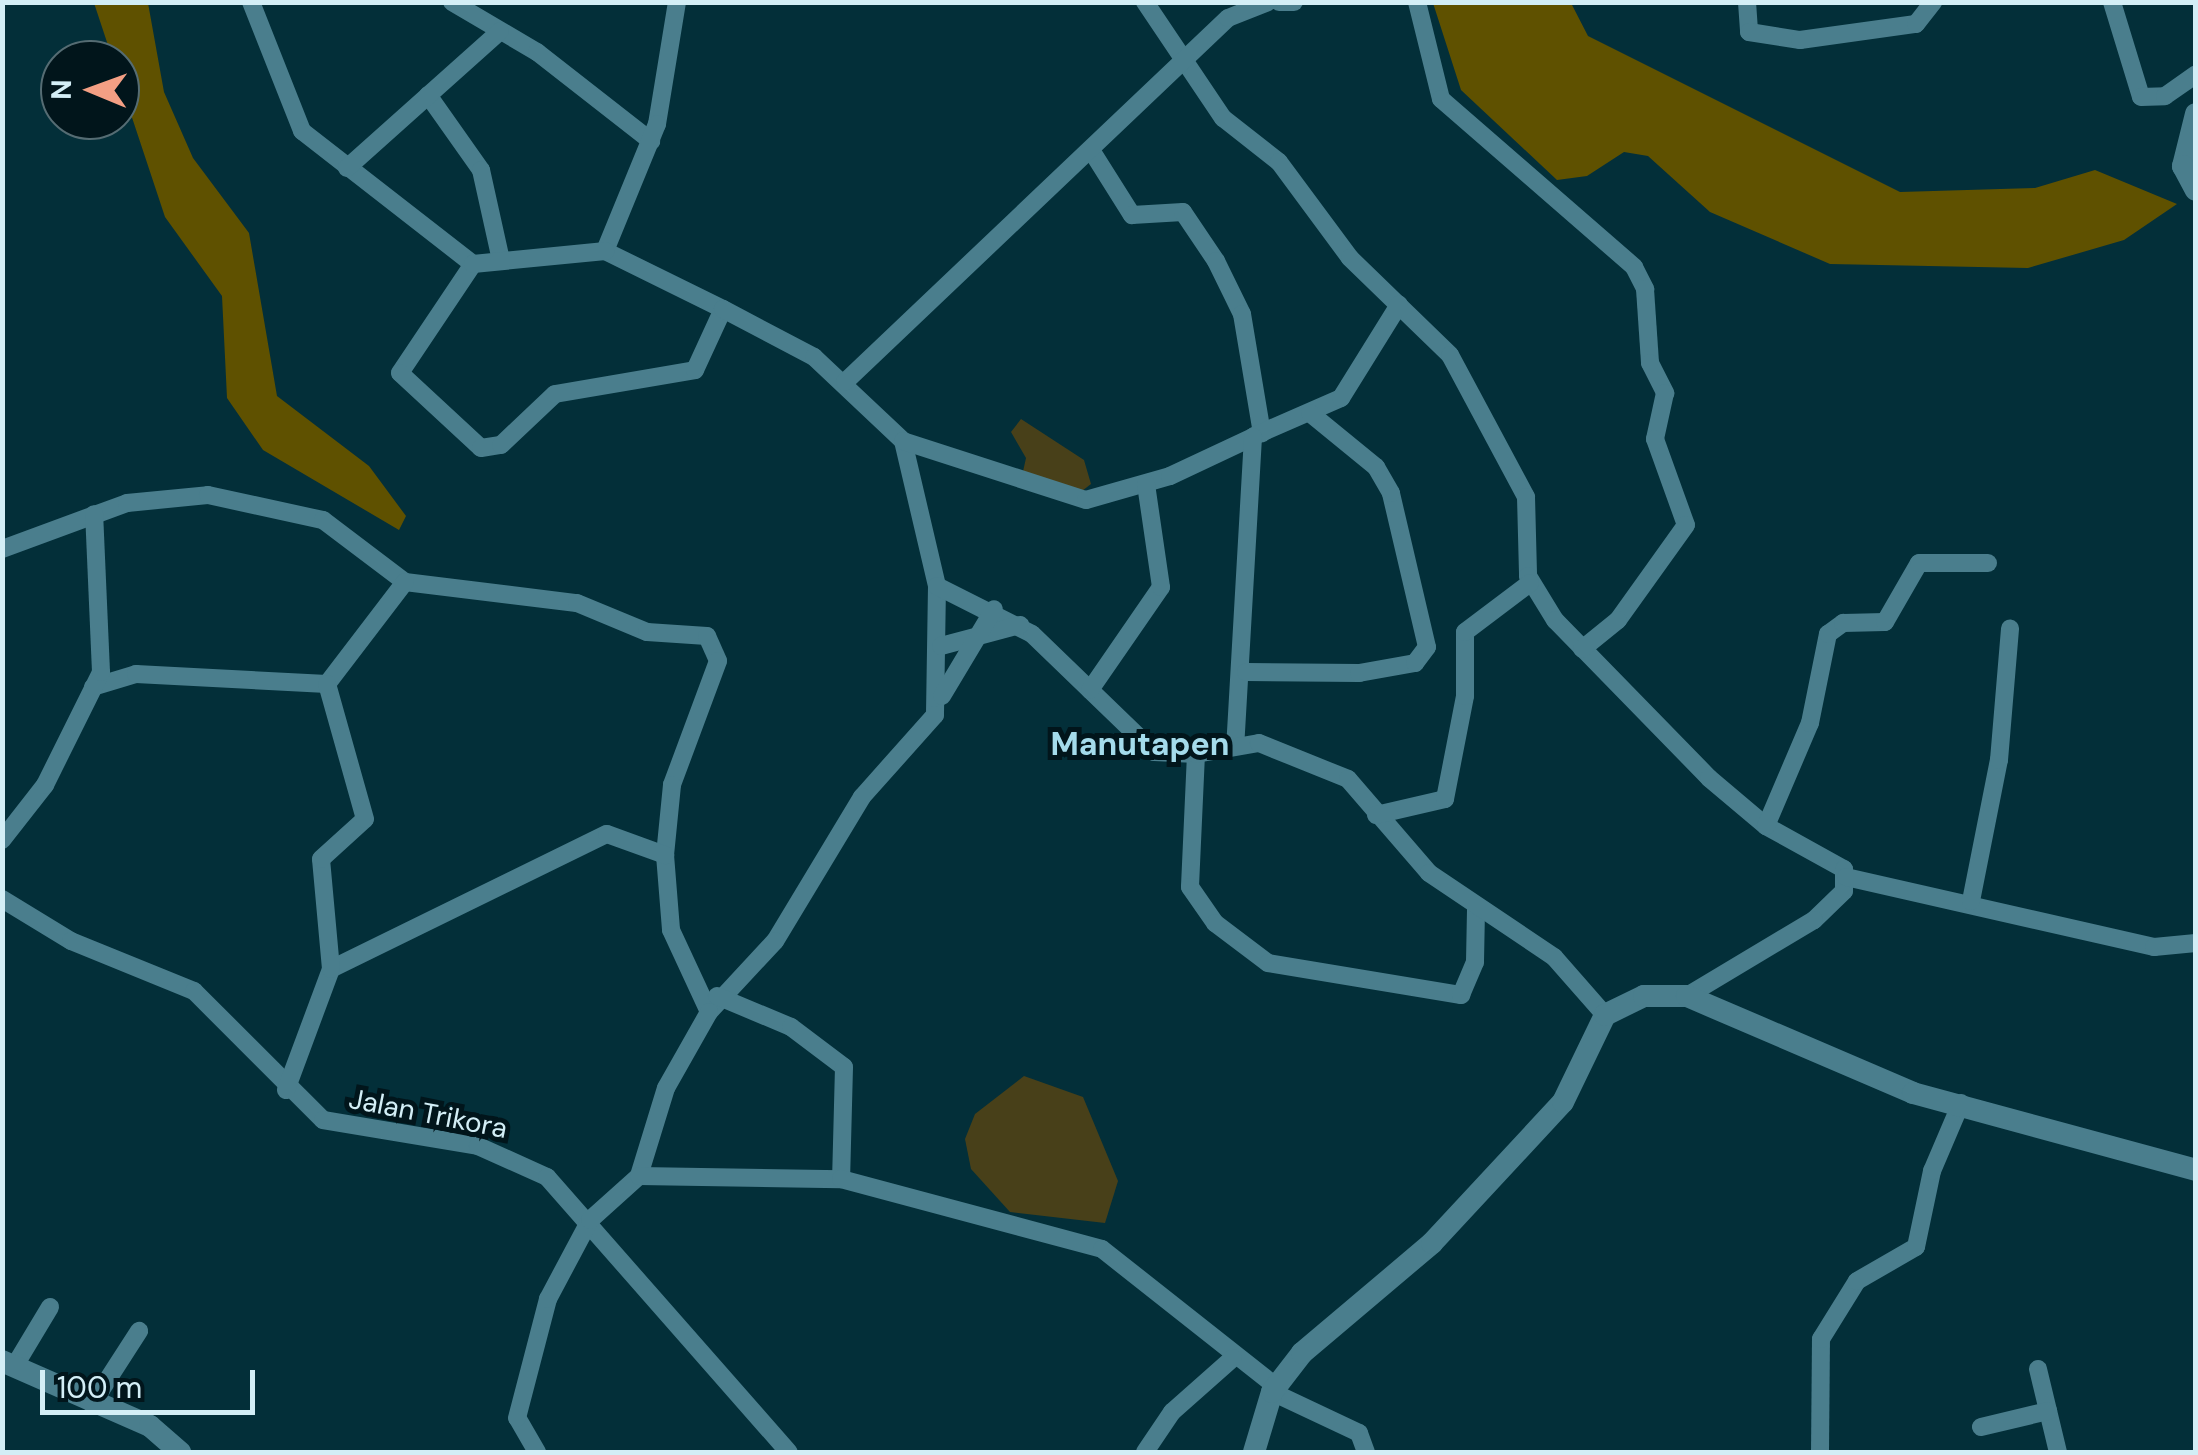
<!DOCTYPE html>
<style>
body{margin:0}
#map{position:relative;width:2198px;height:1455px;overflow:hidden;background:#032f39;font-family:"DM Sans",sans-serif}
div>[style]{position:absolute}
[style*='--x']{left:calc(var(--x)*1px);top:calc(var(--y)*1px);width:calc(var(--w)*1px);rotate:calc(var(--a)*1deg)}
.green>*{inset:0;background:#484019}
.forest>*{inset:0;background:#5f5100}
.minor>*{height:18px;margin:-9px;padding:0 9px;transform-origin:9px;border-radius:9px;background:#4a7e8d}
.tertiary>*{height:22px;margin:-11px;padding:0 11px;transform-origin:11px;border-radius:11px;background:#4a7e8d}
span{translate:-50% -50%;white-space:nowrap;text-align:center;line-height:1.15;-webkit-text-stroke:10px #01151b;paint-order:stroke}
.street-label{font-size:28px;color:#d3eef6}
.quarter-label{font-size:32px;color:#a4dbeb;font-weight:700}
.frame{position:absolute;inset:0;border:5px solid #d3eef6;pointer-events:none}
.north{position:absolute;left:40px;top:40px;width:100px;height:100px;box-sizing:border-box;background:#01151b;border:2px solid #556c73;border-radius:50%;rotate:271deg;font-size:28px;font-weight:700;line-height:40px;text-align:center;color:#d3eef6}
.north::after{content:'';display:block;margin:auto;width:35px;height:45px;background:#f39f84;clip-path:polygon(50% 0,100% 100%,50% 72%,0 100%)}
.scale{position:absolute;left:40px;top:1370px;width:215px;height:45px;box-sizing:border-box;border:5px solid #d3eef6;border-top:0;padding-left:12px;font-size:30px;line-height:35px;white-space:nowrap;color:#d3eef6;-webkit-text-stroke:8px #01151b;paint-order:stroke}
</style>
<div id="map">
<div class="green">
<div style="clip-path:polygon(1021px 419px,1084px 460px,1091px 484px,1082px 491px,1022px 476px,1026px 458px,1011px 432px)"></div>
<div style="clip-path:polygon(1024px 1076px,1083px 1097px,1118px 1181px,1105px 1223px,1010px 1212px,971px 1169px,965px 1139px,975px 1114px)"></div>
</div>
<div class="forest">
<div style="clip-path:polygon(94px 3px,148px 3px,164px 92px,193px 158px,249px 233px,277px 396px,369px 466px,406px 516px,399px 530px,263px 450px,227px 398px,222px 296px,165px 217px)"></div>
<div style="clip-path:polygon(1433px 3px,1571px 3px,1588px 36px,1900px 192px,2035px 188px,2095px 170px,2177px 204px,2124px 240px,2028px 268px,1830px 264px,1710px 212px,1648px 156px,1624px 152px,1587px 176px,1557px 180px,1461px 90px)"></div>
</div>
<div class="minor">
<div style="--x:251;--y:2;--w:139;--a:68.4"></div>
<div style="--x:302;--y:131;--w:217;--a:37.9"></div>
<div style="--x:452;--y:2;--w:99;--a:30.5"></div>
<div style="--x:537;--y:52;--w:145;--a:38"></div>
<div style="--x:677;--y:2;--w:124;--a:99.3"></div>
<div style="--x:657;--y:124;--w:137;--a:112.3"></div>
<div style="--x:605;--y:251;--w:131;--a:26.2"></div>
<div style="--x:1145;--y:2;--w:140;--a:56.1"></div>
<div style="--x:1223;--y:118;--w:71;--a:38.2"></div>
<div style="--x:1279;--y:162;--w:119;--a:53.5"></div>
<div style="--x:1350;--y:258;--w:139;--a:44.1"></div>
<div style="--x:1450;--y:355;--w:161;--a:61.8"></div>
<div style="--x:1526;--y:497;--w:79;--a:88.5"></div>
<div style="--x:1528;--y:576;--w:52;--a:58.5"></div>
<div style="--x:1555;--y:620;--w:221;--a:45.7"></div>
<div style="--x:1709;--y:778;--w:75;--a:40.1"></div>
<div style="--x:1766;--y:826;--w:89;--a:28.9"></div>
<div style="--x:1844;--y:869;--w:22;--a:90"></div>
<div style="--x:1844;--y:891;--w:42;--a:136"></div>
<div style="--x:1814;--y:920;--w:148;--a:149.1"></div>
<div style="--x:1279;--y:2;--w:15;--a:0"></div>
<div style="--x:1417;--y:2;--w:100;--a:76.1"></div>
<div style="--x:1441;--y:99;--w:256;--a:41"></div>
<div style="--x:1634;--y:267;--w:25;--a:63"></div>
<div style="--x:1645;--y:289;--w:74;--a:86.1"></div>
<div style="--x:1650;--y:363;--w:34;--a:63"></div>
<div style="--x:1665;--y:393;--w:47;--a:102.3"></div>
<div style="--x:1655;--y:439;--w:91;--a:70.2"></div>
<div style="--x:1686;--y:525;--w:117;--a:125.6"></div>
<div style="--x:1618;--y:620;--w:46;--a:141.1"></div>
<div style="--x:1747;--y:2;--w:30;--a:86"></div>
<div style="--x:1749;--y:32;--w:52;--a:8.9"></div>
<div style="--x:1800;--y:40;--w:117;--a:-7.9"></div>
<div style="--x:1916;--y:24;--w:28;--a:-52"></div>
<div style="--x:2112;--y:2;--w:99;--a:73"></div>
<div style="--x:2141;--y:97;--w:24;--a:-2"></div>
<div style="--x:2165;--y:96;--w:38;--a:-35"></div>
<div style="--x:428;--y:95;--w:92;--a:54.8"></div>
<div style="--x:481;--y:170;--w:92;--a:77.5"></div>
<div style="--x:1091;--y:150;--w:77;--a:57.8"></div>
<div style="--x:1132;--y:215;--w:51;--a:-3.4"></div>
<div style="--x:1183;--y:212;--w:59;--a:56"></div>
<div style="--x:1216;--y:261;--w:59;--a:63.9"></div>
<div style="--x:1242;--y:314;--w:121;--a:80.5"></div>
<div style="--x:347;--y:168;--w:205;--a:-41.8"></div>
<div style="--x:473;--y:264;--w:131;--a:123.8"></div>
<div style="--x:400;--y:373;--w:110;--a:42.8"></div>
<div style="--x:481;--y:448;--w:20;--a:-9"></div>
<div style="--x:501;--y:445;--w:74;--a:-43.4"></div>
<div style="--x:555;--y:394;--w:142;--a:-9.7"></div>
<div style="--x:695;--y:370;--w:67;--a:-65.3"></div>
<div style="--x:723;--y:309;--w:103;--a:27.8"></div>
<div style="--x:814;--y:357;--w:122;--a:43.3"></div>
<div style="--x:903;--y:441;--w:149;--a:76.8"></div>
<div style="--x:937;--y:586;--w:129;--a:90.9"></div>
<div style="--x:935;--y:715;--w:110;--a:131.7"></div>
<div style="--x:862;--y:797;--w:168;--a:121.1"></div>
<div style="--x:775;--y:941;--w:97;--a:132.9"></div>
<div style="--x:473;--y:264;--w:133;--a:-5.6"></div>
<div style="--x:845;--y:382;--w:528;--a:-43.54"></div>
<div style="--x:1228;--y:18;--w:43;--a:-21.8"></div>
<div style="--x:1254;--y:436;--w:95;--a:-23.6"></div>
<div style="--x:1341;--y:398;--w:110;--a:-58.1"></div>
<div style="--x:903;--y:441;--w:192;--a:17.9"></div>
<div style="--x:1086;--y:500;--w:87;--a:-15.9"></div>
<div style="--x:1170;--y:476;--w:92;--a:-25.2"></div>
<div style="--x:1253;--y:437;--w:309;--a:93.3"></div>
<div style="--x:2;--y:549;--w:133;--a:-20.2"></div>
<div style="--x:127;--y:503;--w:81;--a:-5.6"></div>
<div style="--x:208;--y:495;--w:118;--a:12.3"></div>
<div style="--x:323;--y:520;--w:103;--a:37.1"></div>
<div style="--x:405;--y:582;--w:173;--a:7"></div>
<div style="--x:577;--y:603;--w:76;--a:22.5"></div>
<div style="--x:647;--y:632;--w:60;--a:3.8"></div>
<div style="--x:707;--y:636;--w:27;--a:66"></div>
<div style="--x:718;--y:661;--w:132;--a:110.4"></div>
<div style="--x:672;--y:785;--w:70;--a:95.7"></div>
<div style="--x:665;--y:855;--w:75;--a:85.4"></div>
<div style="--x:671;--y:930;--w:90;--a:65.1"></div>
<div style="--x:709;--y:1012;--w:87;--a:119.5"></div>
<div style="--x:666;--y:1088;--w:92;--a:107.1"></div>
<div style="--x:937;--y:586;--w:106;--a:26.8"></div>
<div style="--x:1032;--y:634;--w:170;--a:44"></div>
<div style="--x:1154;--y:752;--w:42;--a:2.7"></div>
<div style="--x:1196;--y:754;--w:133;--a:92.6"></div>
<div style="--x:1190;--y:887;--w:44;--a:55.2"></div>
<div style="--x:1215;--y:923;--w:66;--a:37"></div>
<div style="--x:1268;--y:963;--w:196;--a:9.4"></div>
<div style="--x:1461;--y:995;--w:36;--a:-67"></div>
<div style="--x:1475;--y:962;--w:54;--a:-88.9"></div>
<div style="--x:941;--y:646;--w:82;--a:-14.9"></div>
<div style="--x:1246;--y:672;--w:113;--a:0.5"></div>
<div style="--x:1359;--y:673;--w:57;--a:-10.1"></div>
<div style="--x:1415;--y:663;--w:20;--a:-53"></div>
<div style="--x:1427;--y:647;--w:158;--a:-103.2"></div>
<div style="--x:1391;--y:493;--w:30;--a:-120"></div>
<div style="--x:1376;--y:467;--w:85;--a:-140.7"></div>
<div style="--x:93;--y:687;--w:45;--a:-16.8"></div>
<div style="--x:136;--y:674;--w:191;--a:3"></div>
<div style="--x:327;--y:684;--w:128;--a:-52.6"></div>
<div style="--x:1090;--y:690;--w:125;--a:-55.4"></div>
<div style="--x:1161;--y:587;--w:104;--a:-98.3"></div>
<div style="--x:942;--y:696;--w:101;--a:-59.1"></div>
<div style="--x:1196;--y:754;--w:64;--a:-9.9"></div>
<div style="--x:1259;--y:743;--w:96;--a:22"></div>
<div style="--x:1348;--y:779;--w:124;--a:49.2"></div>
<div style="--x:1429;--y:873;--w:151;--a:33.9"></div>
<div style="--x:1554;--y:957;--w:77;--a:48.7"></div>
<div style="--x:1376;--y:815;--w:71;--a:-13.1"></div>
<div style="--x:1445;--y:799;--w:105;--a:-79"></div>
<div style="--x:1465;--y:696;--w:64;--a:-90"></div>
<div style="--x:1465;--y:632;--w:81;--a:-37"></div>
<div style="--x:1766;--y:826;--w:112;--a:-66.9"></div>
<div style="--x:1810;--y:723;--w:91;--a:-78.6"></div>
<div style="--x:1828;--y:634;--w:19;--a:-36"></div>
<div style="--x:1843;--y:623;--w:42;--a:-1.4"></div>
<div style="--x:1885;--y:622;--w:68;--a:-60"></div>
<div style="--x:1919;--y:563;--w:69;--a:0"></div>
<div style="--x:2;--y:840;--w:70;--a:-52"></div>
<div style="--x:45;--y:785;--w:126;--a:-63.6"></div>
<div style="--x:101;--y:672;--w:158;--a:-92.5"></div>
<div style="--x:1846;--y:877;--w:316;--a:12.8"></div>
<div style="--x:2154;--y:947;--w:42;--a:-5.4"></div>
<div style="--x:2;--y:899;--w:81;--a:31.3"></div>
<div style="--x:71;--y:941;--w:133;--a:22.1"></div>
<div style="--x:194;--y:991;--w:182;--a:45"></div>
<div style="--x:323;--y:1120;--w:157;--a:9.5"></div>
<div style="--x:478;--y:1146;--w:76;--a:24.2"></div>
<div style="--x:547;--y:1177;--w:366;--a:48.7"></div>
<div style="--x:1971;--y:901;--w:144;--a:-78.8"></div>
<div style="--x:1999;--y:760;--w:132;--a:-85.2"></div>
<div style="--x:331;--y:969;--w:307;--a:-26.1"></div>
<div style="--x:607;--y:834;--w:62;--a:19.9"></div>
<div style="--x:717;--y:996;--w:80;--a:22.7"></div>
<div style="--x:791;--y:1027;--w:66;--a:37"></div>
<div style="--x:844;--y:1067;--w:112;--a:91.5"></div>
<div style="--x:286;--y:1090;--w:129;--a:-69.6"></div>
<div style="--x:331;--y:969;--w:110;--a:-95.2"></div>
<div style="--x:321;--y:859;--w:59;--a:-42.3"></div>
<div style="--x:365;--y:819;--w:140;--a:-105.7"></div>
<div style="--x:14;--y:1367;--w:70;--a:-59"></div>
<div style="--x:2038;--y:1369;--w:85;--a:76.5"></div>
<div style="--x:1272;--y:1392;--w:96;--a:25.2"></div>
<div style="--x:1359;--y:1433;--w:20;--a:70"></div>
<div style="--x:92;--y:1404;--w:87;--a:-57.2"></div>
<div style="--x:1981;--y:1427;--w:69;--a:-13.4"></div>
<div style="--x:537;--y:1452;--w:39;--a:-120"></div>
<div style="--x:517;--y:1418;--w:123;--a:-75.4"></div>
<div style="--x:548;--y:1299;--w:89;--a:-62"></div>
<div style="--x:590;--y:1220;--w:66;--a:-41.9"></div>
<div style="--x:639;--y:1176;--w:202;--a:0.9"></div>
<div style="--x:841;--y:1179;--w:270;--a:15"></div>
<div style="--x:1102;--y:1249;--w:223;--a:38.3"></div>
<div style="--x:1145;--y:1452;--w:48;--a:-56"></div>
<div style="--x:1172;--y:1412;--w:81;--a:-41.5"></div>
<div style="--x:1820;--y:1452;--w:113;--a:-89.5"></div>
<div style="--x:1821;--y:1339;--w:68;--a:-58.2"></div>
<div style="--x:1857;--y:1281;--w:68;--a:-30"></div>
<div style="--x:1916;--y:1247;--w:78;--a:-78.1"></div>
<div style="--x:1932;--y:1171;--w:74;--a:-66.9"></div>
</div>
<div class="tertiary">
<div style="--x:2196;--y:114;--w:54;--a:104"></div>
<div style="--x:2183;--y:166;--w:27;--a:62"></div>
<div style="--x:2;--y:1361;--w:162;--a:23.7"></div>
<div style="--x:150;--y:1426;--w:40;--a:41"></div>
<div style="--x:1254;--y:1452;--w:63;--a:-73.3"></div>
<div style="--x:1272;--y:1392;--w:49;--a:-52.4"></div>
<div style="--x:1302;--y:1353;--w:170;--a:-40.2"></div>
<div style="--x:1432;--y:1243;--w:192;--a:-47.1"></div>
<div style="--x:1563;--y:1102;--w:97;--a:-64.2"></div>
<div style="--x:1605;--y:1015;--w:43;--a:-26"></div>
<div style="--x:1644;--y:996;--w:43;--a:0"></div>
<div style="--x:1687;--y:996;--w:246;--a:23.2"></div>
<div style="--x:1913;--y:1093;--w:293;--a:15.2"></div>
</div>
<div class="street-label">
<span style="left:428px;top:1114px;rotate:11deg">Jalan Trikora</span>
</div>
<div class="quarter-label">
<span style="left:1140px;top:744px">Manutapen</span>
</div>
<div class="frame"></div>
<div class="north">N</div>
<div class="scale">100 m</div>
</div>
